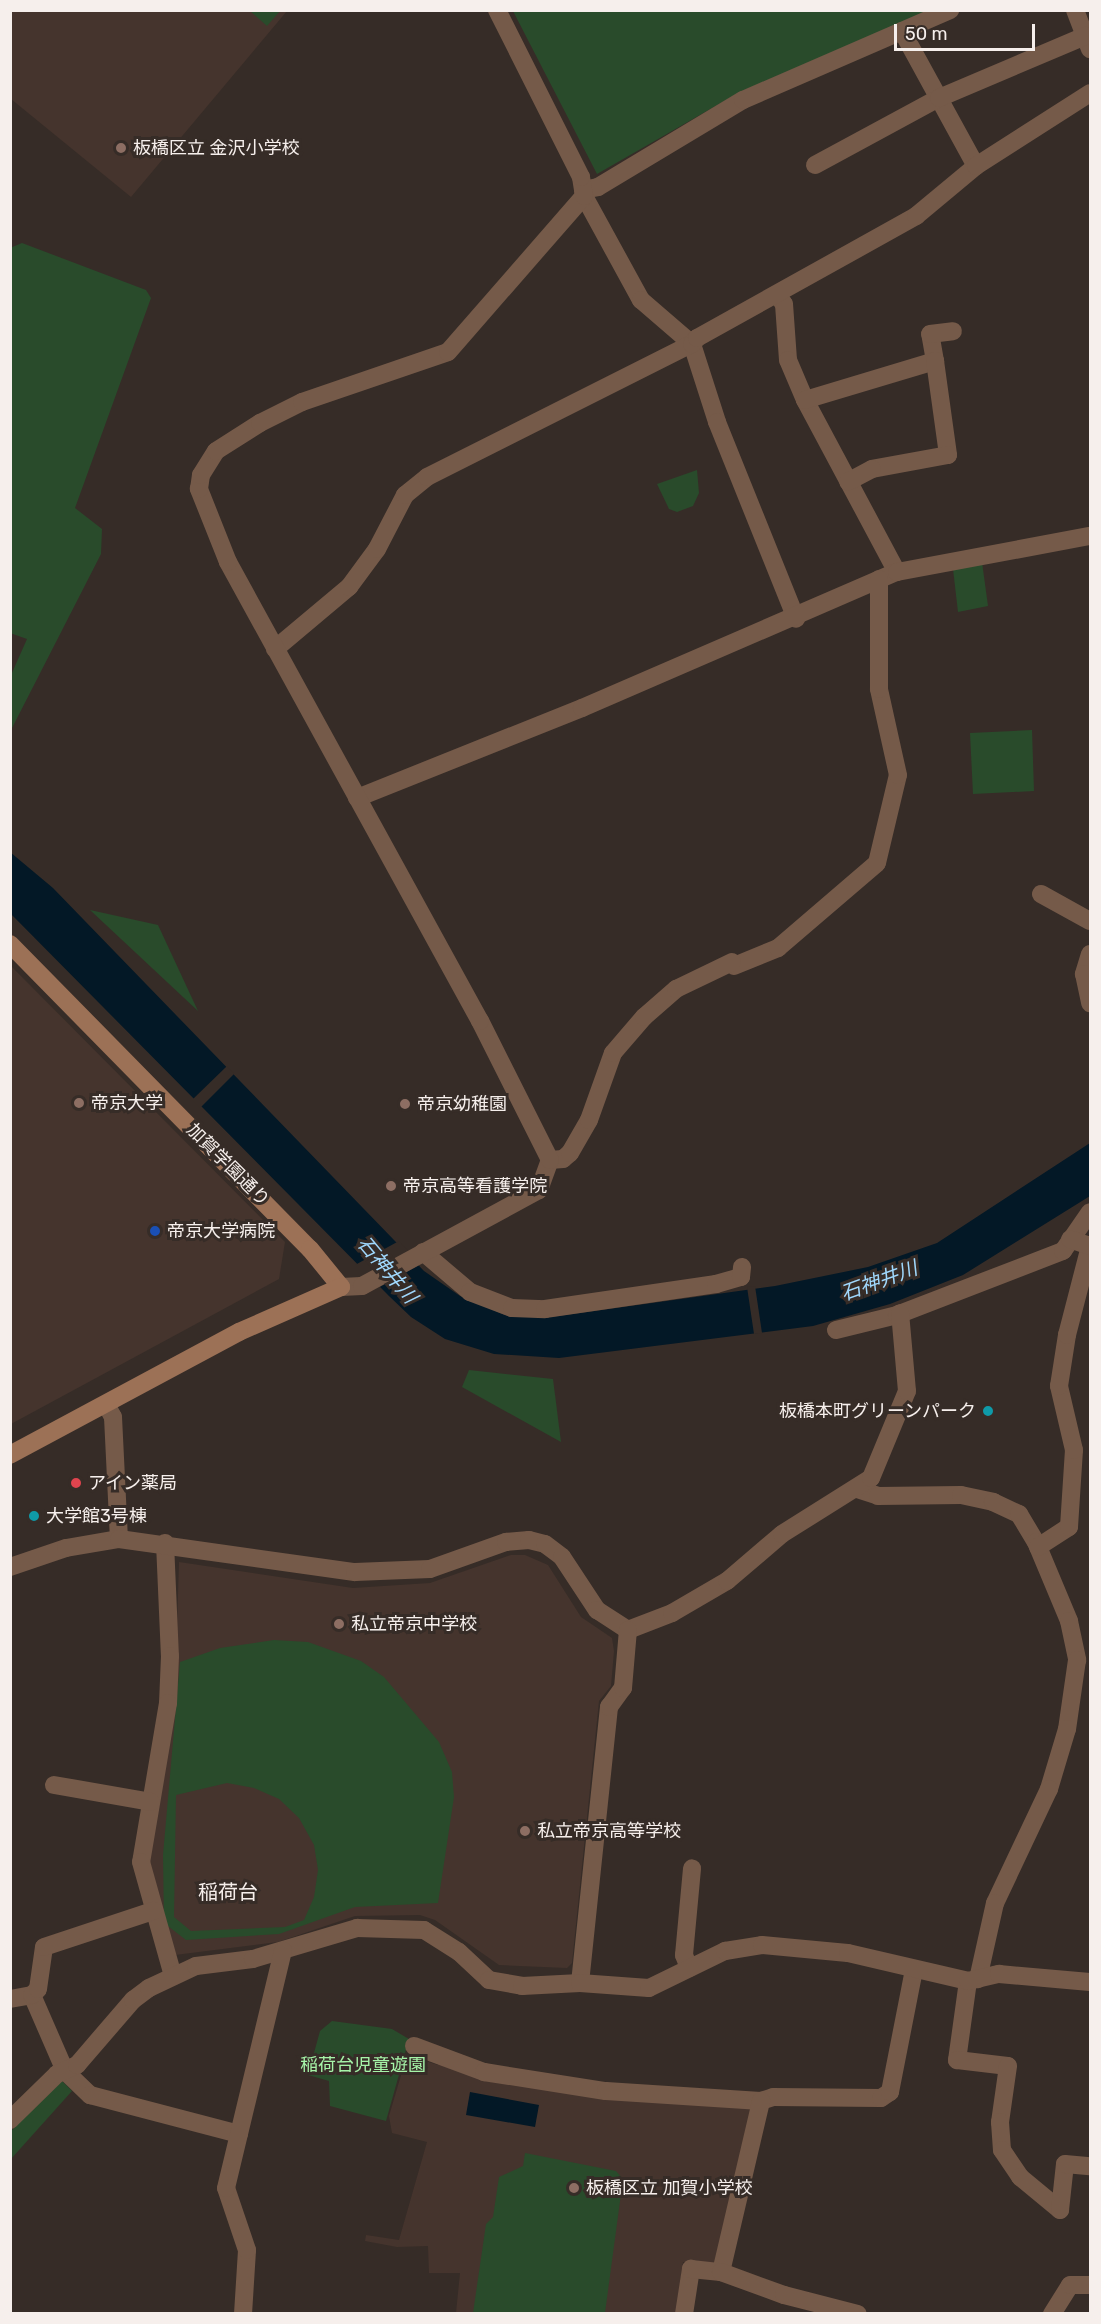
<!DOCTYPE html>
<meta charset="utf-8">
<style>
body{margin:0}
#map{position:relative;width:1101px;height:2324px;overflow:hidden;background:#362c27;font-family:Rubik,"Noto Sans JP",sans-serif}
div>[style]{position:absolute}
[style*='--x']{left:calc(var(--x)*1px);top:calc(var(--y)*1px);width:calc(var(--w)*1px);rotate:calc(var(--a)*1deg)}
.built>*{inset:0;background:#45342d}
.green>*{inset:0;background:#294b2b}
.water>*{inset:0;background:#031826}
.pier>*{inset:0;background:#362c27}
.street>*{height:18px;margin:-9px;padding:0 9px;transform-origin:9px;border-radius:9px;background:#755a49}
.secondary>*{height:18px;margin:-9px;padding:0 9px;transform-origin:9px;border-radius:9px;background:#9c7156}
.dots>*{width:16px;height:16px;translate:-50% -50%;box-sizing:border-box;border:3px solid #362c27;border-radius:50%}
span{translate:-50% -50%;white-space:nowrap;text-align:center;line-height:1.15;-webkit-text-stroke:6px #362c27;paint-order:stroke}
.poi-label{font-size:18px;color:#f6efec}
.left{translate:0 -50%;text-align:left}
.right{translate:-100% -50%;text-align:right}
.street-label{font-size:18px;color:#f6efec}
.park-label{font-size:18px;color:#a6f4a8}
.water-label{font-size:20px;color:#a0d8fd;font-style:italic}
.neighbourhood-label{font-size:20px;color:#f6efec}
.frame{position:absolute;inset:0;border:12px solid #f6efec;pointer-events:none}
.scale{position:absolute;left:894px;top:24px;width:141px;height:27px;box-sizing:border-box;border:3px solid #f6efec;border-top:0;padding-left:8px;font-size:18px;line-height:21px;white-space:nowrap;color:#f6efec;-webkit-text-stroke:4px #362c27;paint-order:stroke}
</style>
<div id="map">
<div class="built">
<div style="clip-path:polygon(10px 11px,287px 11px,131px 197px,11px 99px)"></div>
<div style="clip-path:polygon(10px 965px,285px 1242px,279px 1279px,11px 1424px)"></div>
<div style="clip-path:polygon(511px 1555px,525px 1555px,548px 1565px,581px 1617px,612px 1638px,614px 1651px,611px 1686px,599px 1701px,572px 1963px,567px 1968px,499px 1965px,435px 1920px,420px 1915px,355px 1916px,278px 1942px,175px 1955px,148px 1870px,175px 1693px,179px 1562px,353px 1588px,430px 1583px)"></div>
<div style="clip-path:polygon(407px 2055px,438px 2065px,439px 2061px,745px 2104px,751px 2110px,718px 2265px,683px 2262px,676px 2313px,456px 2313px,460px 2273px,429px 2273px,428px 2246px,397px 2247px,365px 2241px,366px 2235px,399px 2240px,427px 2142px,392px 2133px,389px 2116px)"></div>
</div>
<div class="green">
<div style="clip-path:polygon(250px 11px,280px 11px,267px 26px)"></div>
<div style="clip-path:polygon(513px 11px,928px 11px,740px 92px,597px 174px)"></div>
<div style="clip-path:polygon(22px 243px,146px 290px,151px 298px,75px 508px,102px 529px,101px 554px,11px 730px,11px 675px,27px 639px,10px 633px,10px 248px)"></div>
<div style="clip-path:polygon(697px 470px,699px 493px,693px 506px,677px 512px,669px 509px,657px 484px)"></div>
<div style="clip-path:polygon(982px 562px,988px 606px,958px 612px,953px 569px)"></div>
<div style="clip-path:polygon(1032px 730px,1034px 791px,973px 794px,970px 733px)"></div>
<div style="clip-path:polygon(90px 910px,158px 925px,198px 1011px)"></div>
<div style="clip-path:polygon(469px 1370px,553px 1379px,561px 1442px,462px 1387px)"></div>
<div style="clip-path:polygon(evenodd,274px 1640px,308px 1642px,361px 1661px,384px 1677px,439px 1742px,452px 1772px,454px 1797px,438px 1903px,355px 1907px,279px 1934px,186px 1940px,164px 1923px,163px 1855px,180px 1662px,220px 1648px,274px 1640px,227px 1783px,254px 1788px,279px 1799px,299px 1818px,314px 1845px,318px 1870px,314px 1897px,304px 1920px,285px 1927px,191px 1931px,174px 1917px,176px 1795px,227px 1783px)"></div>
<div style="clip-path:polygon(332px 2021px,392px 2029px,409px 2039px,386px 2121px,330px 2106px,329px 2081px,308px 2075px,320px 2031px)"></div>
<div style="clip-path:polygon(62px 2081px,72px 2091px,11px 2159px,11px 2131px)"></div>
<div style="clip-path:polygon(525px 2153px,616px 2171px,623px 2179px,605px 2313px,473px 2313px,486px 2224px,493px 2217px,499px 2177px,523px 2166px)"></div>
</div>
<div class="water">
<div style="clip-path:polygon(10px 852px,53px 888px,424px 1271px,460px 1296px,505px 1315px,551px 1317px,775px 1286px,868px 1267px,937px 1243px,1090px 1143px,1090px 1196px,963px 1275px,890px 1304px,813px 1326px,559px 1358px,494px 1354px,445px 1339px,411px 1317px,389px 1296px,11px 914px)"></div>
<div style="clip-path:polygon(470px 2092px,539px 2105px,535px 2127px,466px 2115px)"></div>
</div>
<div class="pier">
<div style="clip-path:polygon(227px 1066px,234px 1074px,200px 1108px,192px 1100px)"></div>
<div style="clip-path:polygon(399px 1241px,421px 1264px,378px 1288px,355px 1265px)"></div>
<div style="clip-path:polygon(755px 1286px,762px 1333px,754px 1334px,747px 1287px)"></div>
</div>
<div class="street">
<div style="--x:1075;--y:10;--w:42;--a:69"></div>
<div style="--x:902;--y:31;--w:154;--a:61.3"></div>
<div style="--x:815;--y:165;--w:141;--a:-28.4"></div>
<div style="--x:939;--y:98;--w:159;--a:-23"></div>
<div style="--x:583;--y:190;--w:15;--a:-11"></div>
<div style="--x:598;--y:187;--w:169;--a:-31"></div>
<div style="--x:743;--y:100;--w:226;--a:-23.5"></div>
<div style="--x:584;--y:196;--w:119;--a:61.3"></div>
<div style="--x:641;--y:300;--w:67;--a:40.8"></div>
<div style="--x:692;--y:344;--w:82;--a:72.2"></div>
<div style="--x:717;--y:422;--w:212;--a:68.1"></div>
<div style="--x:777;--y:295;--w:11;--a:52"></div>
<div style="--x:784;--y:304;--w:56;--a:85.9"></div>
<div style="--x:788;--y:360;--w:43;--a:67"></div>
<div style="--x:805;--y:400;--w:195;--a:61.9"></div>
<div style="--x:935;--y:361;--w:27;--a:-100"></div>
<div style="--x:930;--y:334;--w:23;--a:-7"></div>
<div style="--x:805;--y:400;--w:136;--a:-16.7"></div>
<div style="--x:935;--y:361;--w:95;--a:82.1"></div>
<div style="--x:948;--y:455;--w:77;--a:169.6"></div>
<div style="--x:872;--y:469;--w:27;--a:152"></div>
<div style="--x:275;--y:649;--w:97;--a:-40"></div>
<div style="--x:349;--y:587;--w:47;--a:-53.6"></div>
<div style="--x:377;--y:549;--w:61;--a:-62.6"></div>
<div style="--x:405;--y:495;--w:28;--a:-39"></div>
<div style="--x:427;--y:477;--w:297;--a:-26.7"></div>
<div style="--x:692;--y:344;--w:8;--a:-50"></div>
<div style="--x:697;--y:338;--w:251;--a:-29.1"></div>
<div style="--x:916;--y:216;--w:78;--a:-39.8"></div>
<div style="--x:976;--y:166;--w:135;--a:-32.6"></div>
<div style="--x:357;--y:798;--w:242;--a:-21.8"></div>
<div style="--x:582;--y:708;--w:343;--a:-23.4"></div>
<div style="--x:897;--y:572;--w:196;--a:-10.6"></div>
<div style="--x:1041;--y:894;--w:56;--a:28.9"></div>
<div style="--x:1090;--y:954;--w:21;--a:107"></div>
<div style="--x:1084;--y:974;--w:30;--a:78"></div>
<div style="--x:734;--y:966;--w:48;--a:-22.2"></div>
<div style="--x:778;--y:948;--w:130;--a:-40.6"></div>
<div style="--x:877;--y:863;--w:90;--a:-76.6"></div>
<div style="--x:898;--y:775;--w:88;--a:-102.5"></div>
<div style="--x:879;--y:689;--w:110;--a:-90"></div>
<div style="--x:550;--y:1160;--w:13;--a:-4"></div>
<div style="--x:563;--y:1159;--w:9;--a:-41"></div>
<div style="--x:570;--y:1153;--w:38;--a:-60"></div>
<div style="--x:589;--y:1120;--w:71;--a:-70.3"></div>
<div style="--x:613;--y:1053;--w:48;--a:-49.3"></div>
<div style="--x:644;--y:1017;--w:43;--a:-41.2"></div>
<div style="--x:676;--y:989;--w:62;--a:-25.7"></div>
<div style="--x:423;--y:1252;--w:62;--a:40.4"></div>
<div style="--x:470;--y:1292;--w:45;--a:20.9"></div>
<div style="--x:512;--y:1308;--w:33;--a:2"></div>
<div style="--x:545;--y:1309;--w:173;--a:-8.3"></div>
<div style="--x:716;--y:1284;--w:26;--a:-16"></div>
<div style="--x:741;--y:1277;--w:10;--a:-84"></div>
<div style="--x:341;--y:1287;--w:21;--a:-3"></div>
<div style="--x:362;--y:1286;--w:201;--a:-28.5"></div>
<div style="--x:539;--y:1190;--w:32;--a:-70"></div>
<div style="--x:550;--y:1160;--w:156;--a:-116.7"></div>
<div style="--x:480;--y:1021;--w:524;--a:-118.77"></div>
<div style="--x:228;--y:562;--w:79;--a:-111.7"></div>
<div style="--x:199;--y:489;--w:14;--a:-82"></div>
<div style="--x:201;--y:475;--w:28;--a:-58"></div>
<div style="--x:216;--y:451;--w:52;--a:-32.5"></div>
<div style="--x:260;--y:423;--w:47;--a:-26.6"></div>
<div style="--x:302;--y:402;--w:154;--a:-18.9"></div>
<div style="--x:448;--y:352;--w:207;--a:-48.9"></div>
<div style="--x:584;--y:196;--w:19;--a:-99"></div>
<div style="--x:581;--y:177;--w:187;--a:-116.7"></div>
<div style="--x:836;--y:1330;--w:63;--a:-13.8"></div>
<div style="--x:897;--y:1315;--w:178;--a:-21.1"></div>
<div style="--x:1063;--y:1251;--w:47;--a:-55.3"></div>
<div style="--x:106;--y:1404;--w:15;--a:62"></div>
<div style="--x:113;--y:1417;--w:122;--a:87.2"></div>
<div style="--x:857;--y:1489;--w:22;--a:18"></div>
<div style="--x:878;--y:1496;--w:83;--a:-0.7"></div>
<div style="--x:961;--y:1495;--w:33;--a:12"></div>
<div style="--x:993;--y:1502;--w:29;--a:25"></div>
<div style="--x:1019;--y:1514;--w:33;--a:59"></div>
<div style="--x:1036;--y:1542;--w:86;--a:67.3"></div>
<div style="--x:1069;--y:1621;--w:40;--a:78"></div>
<div style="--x:1077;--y:1660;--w:70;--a:98.2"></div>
<div style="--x:1067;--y:1729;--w:63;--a:106.7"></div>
<div style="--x:1049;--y:1789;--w:126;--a:115.3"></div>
<div style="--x:995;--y:1903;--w:78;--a:102.6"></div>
<div style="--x:165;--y:1543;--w:113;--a:87.5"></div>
<div style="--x:170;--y:1656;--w:47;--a:92.4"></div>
<div style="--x:168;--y:1703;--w:161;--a:99.6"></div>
<div style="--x:141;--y:1862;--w:118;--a:74.3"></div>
<div style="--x:1038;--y:1547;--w:37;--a:-33"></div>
<div style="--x:1069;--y:1527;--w:77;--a:-86.3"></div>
<div style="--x:1074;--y:1450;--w:66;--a:-103.2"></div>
<div style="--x:1059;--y:1386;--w:52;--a:-81.1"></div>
<div style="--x:1067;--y:1335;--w:92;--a:-75.5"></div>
<div style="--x:1090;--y:1246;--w:21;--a:-161"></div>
<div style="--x:10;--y:1567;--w:59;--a:-18.7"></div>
<div style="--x:66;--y:1548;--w:54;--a:-9.6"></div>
<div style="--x:119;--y:1539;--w:238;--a:8"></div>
<div style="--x:355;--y:1572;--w:75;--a:-2.3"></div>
<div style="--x:430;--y:1569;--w:81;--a:-19.6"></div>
<div style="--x:506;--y:1542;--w:23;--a:-5"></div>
<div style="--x:529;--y:1540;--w:16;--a:14"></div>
<div style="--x:545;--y:1544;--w:21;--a:37"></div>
<div style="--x:562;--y:1557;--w:64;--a:56.6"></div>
<div style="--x:597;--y:1610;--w:37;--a:33"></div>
<div style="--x:628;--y:1630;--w:47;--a:-21.1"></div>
<div style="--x:672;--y:1613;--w:64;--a:-30.2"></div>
<div style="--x:727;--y:1581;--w:72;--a:-40.5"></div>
<div style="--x:782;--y:1534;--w:105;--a:-32.2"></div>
<div style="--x:871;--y:1478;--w:94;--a:-67.5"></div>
<div style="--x:907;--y:1391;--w:78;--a:-95.1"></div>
<div style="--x:54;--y:1785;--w:98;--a:9.9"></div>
<div style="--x:689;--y:1968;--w:14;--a:-111"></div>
<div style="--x:684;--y:1955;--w:87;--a:-84.7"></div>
<div style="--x:968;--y:1981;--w:80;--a:97.9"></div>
<div style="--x:957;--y:2060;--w:51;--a:6.7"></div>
<div style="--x:1008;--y:2066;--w:57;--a:98.1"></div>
<div style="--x:1000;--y:2122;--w:28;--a:86"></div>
<div style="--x:1002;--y:2150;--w:32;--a:56"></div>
<div style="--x:1020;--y:2177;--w:52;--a:39.5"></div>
<div style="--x:1060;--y:2210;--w:46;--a:-83.8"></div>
<div style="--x:1065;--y:2164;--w:25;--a:5"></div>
<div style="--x:580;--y:1983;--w:278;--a:-84"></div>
<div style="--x:609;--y:1707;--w:24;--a:-54"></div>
<div style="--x:623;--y:1688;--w:58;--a:-85.1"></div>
<div style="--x:32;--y:1995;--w:83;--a:66.5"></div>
<div style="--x:65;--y:2071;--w:35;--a:44"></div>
<div style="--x:90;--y:2095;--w:154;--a:14.7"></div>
<div style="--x:10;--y:1999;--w:22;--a:-10"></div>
<div style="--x:32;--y:1995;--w:8;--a:-45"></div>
<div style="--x:38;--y:1989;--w:42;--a:-81.9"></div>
<div style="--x:44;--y:1947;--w:115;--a:-18.3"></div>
<div style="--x:414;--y:2046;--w:75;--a:20.4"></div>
<div style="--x:484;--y:2072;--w:123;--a:8.9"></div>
<div style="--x:606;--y:2091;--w:155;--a:3.7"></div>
<div style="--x:761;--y:2101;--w:13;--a:-18"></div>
<div style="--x:773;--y:2097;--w:108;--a:0.5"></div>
<div style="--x:881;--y:2098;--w:11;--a:-34"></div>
<div style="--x:890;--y:2092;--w:124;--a:-78.9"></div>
<div style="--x:10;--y:2120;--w:66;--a:-44.4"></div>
<div style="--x:57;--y:2074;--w:22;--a:-24"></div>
<div style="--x:77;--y:2065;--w:86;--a:-49.3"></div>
<div style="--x:133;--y:2000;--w:20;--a:-37"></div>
<div style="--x:149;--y:1988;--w:52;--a:-25.1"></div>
<div style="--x:196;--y:1966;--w:57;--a:-7"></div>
<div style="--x:253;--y:1959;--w:109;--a:-16.6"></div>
<div style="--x:357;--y:1928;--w:67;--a:1.7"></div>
<div style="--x:424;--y:1930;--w:41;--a:32.2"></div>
<div style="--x:459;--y:1952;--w:41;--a:43"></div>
<div style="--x:489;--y:1980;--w:34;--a:10"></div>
<div style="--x:522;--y:1986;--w:58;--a:-3"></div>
<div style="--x:580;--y:1983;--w:69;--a:4.1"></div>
<div style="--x:649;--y:1988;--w:85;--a:-26"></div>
<div style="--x:725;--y:1951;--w:37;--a:-9"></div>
<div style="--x:762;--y:1945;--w:86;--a:5.3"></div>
<div style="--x:848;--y:1953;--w:123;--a:13.1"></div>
<div style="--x:968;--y:1981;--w:32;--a:-13"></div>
<div style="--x:999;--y:1974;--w:91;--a:5"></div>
<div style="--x:721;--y:2272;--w:176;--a:-76.8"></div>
<div style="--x:243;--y:2314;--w:64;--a:-86.4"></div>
<div style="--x:247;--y:2250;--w:65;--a:-108.7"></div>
<div style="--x:226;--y:2188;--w:244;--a:-76.5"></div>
<div style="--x:684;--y:2314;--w:46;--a:-81.2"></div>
<div style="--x:691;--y:2269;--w:30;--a:6"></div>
<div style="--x:721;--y:2272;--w:67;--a:20.1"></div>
<div style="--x:784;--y:2295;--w:76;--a:14.4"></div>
<div style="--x:1052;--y:2314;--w:34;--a:-58"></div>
<div style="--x:1070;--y:2285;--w:20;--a:0"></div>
</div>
<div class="secondary">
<div style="--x:10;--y:944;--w:428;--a:45.5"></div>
<div style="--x:310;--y:1249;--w:49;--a:50.8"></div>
<div style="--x:341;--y:1287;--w:111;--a:156.2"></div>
<div style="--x:239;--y:1332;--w:260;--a:151.8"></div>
</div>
<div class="dots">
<div style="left:121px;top:148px;background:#8d6e63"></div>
<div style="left:79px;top:1103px;background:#8d6e63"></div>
<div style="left:405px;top:1104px;background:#8d6e63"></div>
<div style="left:391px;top:1186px;background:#8d6e63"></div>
<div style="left:155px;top:1231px;background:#1a4fb4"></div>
<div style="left:988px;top:1411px;background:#0f9aa8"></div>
<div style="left:76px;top:1483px;background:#e0444e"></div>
<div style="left:34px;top:1516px;background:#0f9aa8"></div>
<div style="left:339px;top:1624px;background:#8d6e63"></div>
<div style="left:525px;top:1831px;background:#8d6e63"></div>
<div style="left:574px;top:2188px;background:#8d6e63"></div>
</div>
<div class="poi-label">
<span class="left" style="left:133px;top:148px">板橋区立 金沢小学校</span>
<span class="left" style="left:91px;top:1103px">帝京大学</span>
<span class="left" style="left:417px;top:1104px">帝京幼稚園</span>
<span class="left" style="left:403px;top:1186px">帝京高等看護学院</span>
<span class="left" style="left:167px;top:1231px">帝京大学病院</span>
<span class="right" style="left:976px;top:1411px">板橋本町グリーンパーク</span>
<span class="left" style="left:88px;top:1483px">アイン薬局</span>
<span class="left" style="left:46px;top:1516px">大学館3号棟</span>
<span class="left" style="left:351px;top:1624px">私立帝京中学校</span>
<span class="left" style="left:537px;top:1831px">私立帝京高等学校</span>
<span class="left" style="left:586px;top:2188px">板橋区立 加賀小学校</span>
</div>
<div class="street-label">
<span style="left:228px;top:1165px;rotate:45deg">加賀学園通り</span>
</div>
<div class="park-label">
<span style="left:363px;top:2065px">稲荷台児童遊園</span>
</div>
<div class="water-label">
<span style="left:387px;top:1270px;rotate:50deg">石神井川</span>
<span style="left:879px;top:1281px;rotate:-20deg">石神井川</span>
</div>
<div class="neighbourhood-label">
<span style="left:228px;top:1892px">稲荷台</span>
</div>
<div class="frame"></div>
<div class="scale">50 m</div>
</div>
